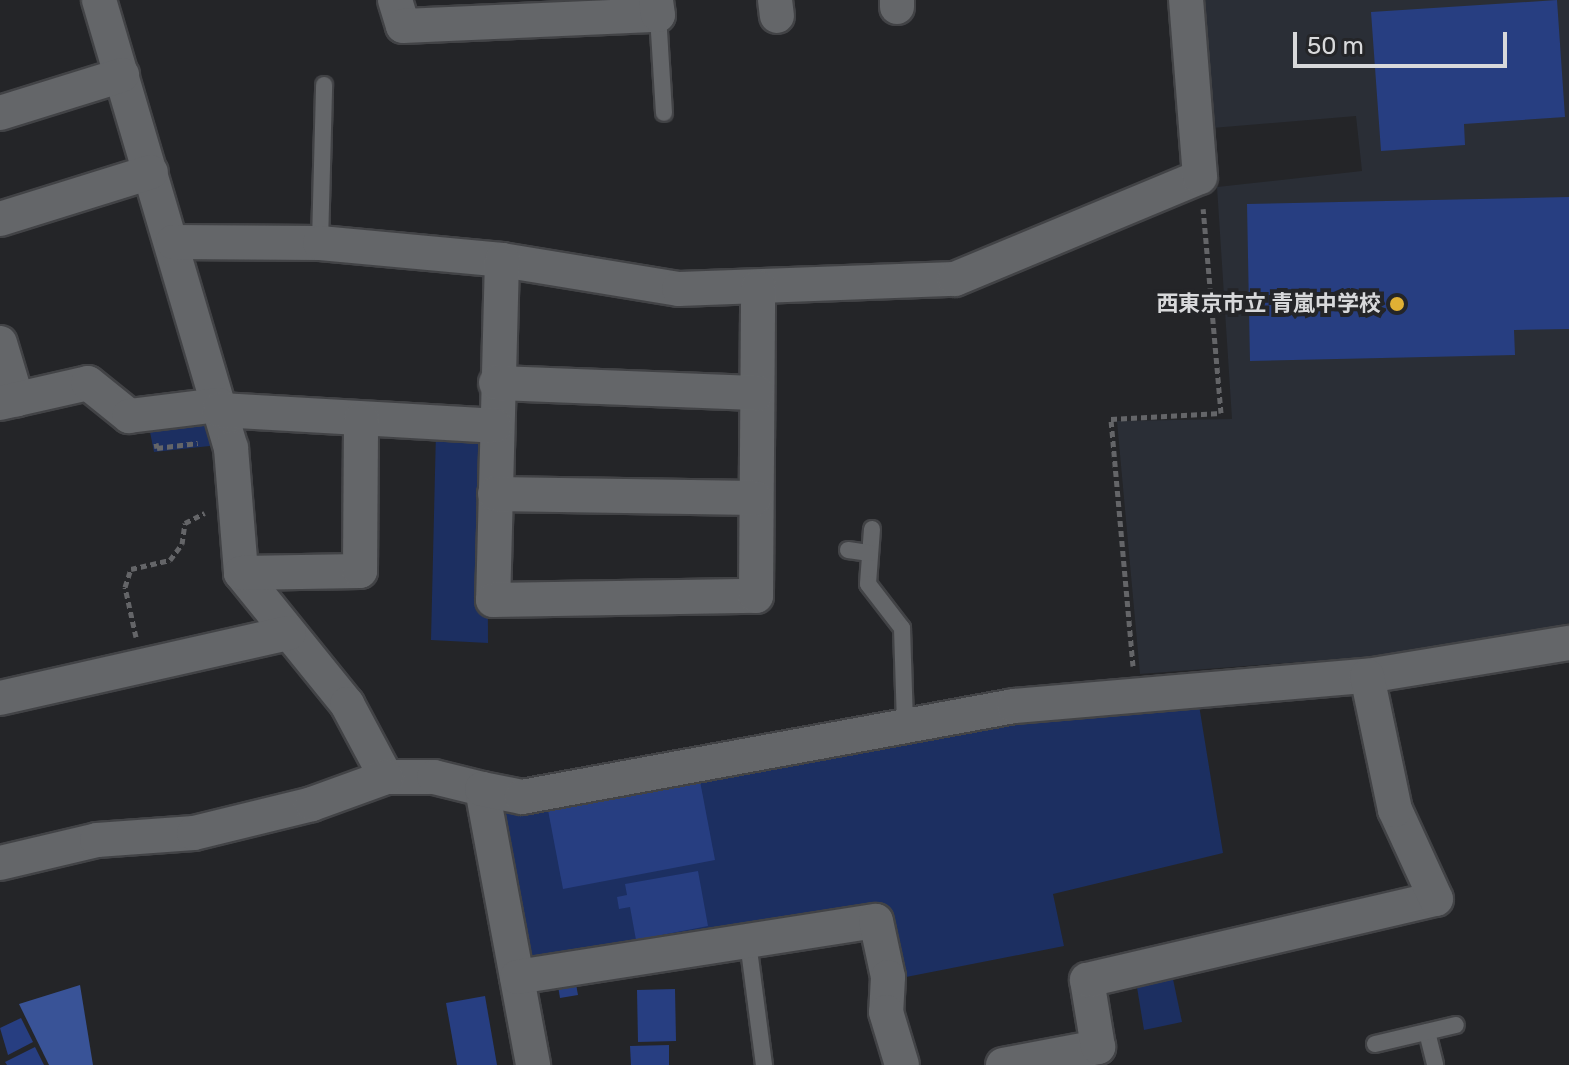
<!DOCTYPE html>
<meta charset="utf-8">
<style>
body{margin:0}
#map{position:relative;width:1569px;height:1065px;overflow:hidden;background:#242528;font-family:Rubik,"Noto Sans JP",sans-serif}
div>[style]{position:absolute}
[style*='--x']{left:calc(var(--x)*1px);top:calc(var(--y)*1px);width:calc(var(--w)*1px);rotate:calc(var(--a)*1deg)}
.built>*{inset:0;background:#2a2e36}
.green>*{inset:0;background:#1c2f61}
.forest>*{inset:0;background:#395397}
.building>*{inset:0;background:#273e81}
.path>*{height:5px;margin-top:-2.5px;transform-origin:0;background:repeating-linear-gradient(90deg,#646568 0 6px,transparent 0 10px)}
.roads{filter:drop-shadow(2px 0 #424346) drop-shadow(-2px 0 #424346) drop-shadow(0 2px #424346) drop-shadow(0 -2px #424346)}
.service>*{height:16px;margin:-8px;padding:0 8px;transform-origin:8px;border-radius:8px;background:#646669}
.minor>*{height:34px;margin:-17px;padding:0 17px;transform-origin:17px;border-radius:17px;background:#646669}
.dots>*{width:22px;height:22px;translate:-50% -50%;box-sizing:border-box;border:4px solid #242528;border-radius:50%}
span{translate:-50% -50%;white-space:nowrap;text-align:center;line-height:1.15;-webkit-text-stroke:8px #242528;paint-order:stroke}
.poi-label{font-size:22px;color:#d8d9db;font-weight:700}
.right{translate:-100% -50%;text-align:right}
.scale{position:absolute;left:1293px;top:32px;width:214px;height:36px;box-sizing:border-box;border:4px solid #d8d9db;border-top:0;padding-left:10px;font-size:24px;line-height:28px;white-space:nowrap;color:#d8d9db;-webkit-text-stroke:6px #242528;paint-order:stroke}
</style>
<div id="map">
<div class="built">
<div style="clip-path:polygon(1201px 0,1569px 0,1569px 623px,1434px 652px,1140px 674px,1117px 421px,1232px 419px,1217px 187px,1362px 171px,1356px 116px,1212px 128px)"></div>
</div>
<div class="green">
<div style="clip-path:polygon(211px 410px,219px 445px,154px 452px,147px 417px)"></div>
<div style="clip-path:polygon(436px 431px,487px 434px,488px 643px,431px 640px)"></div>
<div style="clip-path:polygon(1198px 699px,1223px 853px,1053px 894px,1064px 946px,901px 978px,887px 907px,535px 959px,523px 954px,495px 813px,505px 803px,1015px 716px)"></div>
<div style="clip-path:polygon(1169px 960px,1182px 1022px,1144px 1030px,1134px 969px)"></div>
</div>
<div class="forest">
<div style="clip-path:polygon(80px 985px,93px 1065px,49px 1065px,19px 1004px)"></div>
</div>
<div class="building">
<div style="clip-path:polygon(1557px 0,1565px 117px,1464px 124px,1465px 145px,1381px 151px,1371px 12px)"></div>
<div style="clip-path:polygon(1569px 197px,1569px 329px,1514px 330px,1515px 355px,1250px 361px,1247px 204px)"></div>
<div style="clip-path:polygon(700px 781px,715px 860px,563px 889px,548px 810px)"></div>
<div style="clip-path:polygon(698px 871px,708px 926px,636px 940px,630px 907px,619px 909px,617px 897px,627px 895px,625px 884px)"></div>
<div style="clip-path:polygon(576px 984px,578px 995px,560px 998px,558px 986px)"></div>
<div style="clip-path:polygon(675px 989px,676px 1041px,638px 1042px,637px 990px)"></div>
<div style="clip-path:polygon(485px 996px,497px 1065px,457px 1065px,446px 1003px)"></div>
<div style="clip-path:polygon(21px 1018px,33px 1042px,8px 1055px,0 1028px)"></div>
<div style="clip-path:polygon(669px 1045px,669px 1065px,631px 1065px,630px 1046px)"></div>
<div style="clip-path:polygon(35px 1047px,44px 1065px,7px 1065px,5px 1062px)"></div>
</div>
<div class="path">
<div style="--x:156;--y:443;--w:5;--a:79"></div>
<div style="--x:157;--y:448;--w:41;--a:-7"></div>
<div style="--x:136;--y:637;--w:51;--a:-102.4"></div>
<div style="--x:125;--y:587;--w:19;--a:-72"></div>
<div style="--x:131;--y:569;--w:40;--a:-13"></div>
<div style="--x:170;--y:560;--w:20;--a:-53"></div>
<div style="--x:182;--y:544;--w:21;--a:-82"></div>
<div style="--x:185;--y:523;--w:22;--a:-27"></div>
<div style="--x:1133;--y:666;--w:248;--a:-95.1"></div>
<div style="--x:1111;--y:419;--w:110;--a:-3.1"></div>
<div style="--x:1221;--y:413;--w:205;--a:-95"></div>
</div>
<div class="roads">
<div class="service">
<div style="--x:658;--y:15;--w:98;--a:86.5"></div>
<div style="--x:320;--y:243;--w:158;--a:-88.5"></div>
<div style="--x:872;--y:529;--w:55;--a:94.2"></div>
<div style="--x:868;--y:584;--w:56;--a:52.3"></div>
<div style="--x:902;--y:628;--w:97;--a:88.2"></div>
<div style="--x:848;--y:550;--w:22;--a:8"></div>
<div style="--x:748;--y:942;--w:124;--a:82.6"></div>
<div style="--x:1427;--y:1032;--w:34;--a:76"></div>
<div style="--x:1375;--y:1044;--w:83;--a:-13.2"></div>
</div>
<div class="minor">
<div style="--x:99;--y:0;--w:467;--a:73.6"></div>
<div style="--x:231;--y:448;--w:125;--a:85.4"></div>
<div style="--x:241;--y:573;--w:169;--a:51"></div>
<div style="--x:347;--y:704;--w:83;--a:61.9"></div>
<div style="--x:386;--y:777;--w:48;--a:0"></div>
<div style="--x:434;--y:777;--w:49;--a:14"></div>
<div style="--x:482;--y:789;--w:281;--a:79.5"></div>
<div style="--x:395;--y:0;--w:27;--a:73"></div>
<div style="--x:403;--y:26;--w:255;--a:-2.5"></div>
<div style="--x:658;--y:15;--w:15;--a:-98"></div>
<div style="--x:775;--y:0;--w:16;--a:83"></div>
<div style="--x:897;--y:0;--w:7;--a:90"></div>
<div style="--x:0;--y:113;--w:128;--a:-17.3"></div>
<div style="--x:0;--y:219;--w:158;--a:-17.3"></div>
<div style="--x:173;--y:242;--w:147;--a:0.4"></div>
<div style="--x:320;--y:243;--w:183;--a:5.3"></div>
<div style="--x:502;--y:260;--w:179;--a:9.3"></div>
<div style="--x:679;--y:289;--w:276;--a:-2.1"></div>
<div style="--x:955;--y:279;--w:265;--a:-22.6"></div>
<div style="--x:1200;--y:177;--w:178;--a:-94.5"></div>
<div style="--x:502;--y:260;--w:340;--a:91.5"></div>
<div style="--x:493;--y:600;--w:263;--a:-0.9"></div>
<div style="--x:756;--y:596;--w:309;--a:-89.6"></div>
<div style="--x:0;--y:343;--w:59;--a:73.4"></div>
<div style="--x:496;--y:383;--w:261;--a:2.2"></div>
<div style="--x:0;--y:403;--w:90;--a:-12.8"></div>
<div style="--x:88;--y:383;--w:53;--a:38.8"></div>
<div style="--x:129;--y:416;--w:91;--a:-7"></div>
<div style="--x:220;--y:410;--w:275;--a:3.3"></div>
<div style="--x:495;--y:494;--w:260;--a:0.9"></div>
<div style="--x:241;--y:573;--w:119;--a:-1"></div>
<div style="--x:360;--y:571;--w:152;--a:-89.6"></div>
<div style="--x:0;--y:698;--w:296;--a:-12.7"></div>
<div style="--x:482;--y:789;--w:41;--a:11.3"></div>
<div style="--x:522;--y:797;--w:500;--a:-10.48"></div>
<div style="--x:1014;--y:706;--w:354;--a:-4.9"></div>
<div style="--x:1367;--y:676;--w:205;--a:-9.3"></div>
<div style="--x:0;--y:863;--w:100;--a:-13.3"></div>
<div style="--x:97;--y:840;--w:97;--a:-4.1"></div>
<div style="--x:194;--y:833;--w:122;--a:-13.8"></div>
<div style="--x:312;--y:804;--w:79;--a:-20"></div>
<div style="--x:517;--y:977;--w:363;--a:-8.9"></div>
<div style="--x:876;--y:921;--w:57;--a:77.9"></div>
<div style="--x:888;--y:977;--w:35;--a:93"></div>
<div style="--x:886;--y:1012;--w:55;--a:73.2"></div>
<div style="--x:1003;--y:1065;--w:97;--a:-10.7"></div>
<div style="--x:1098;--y:1047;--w:68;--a:-99.3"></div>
<div style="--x:1087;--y:980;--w:358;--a:-13.1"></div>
<div style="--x:1436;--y:899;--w:98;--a:-114.7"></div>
<div style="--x:1395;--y:810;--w:137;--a:-101.8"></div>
</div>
</div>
<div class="dots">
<div style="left:1397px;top:304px;background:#e0b034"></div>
</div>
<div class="poi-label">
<span class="right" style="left:1381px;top:304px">西東京市立 青嵐中学校</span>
</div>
<div class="scale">50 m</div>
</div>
